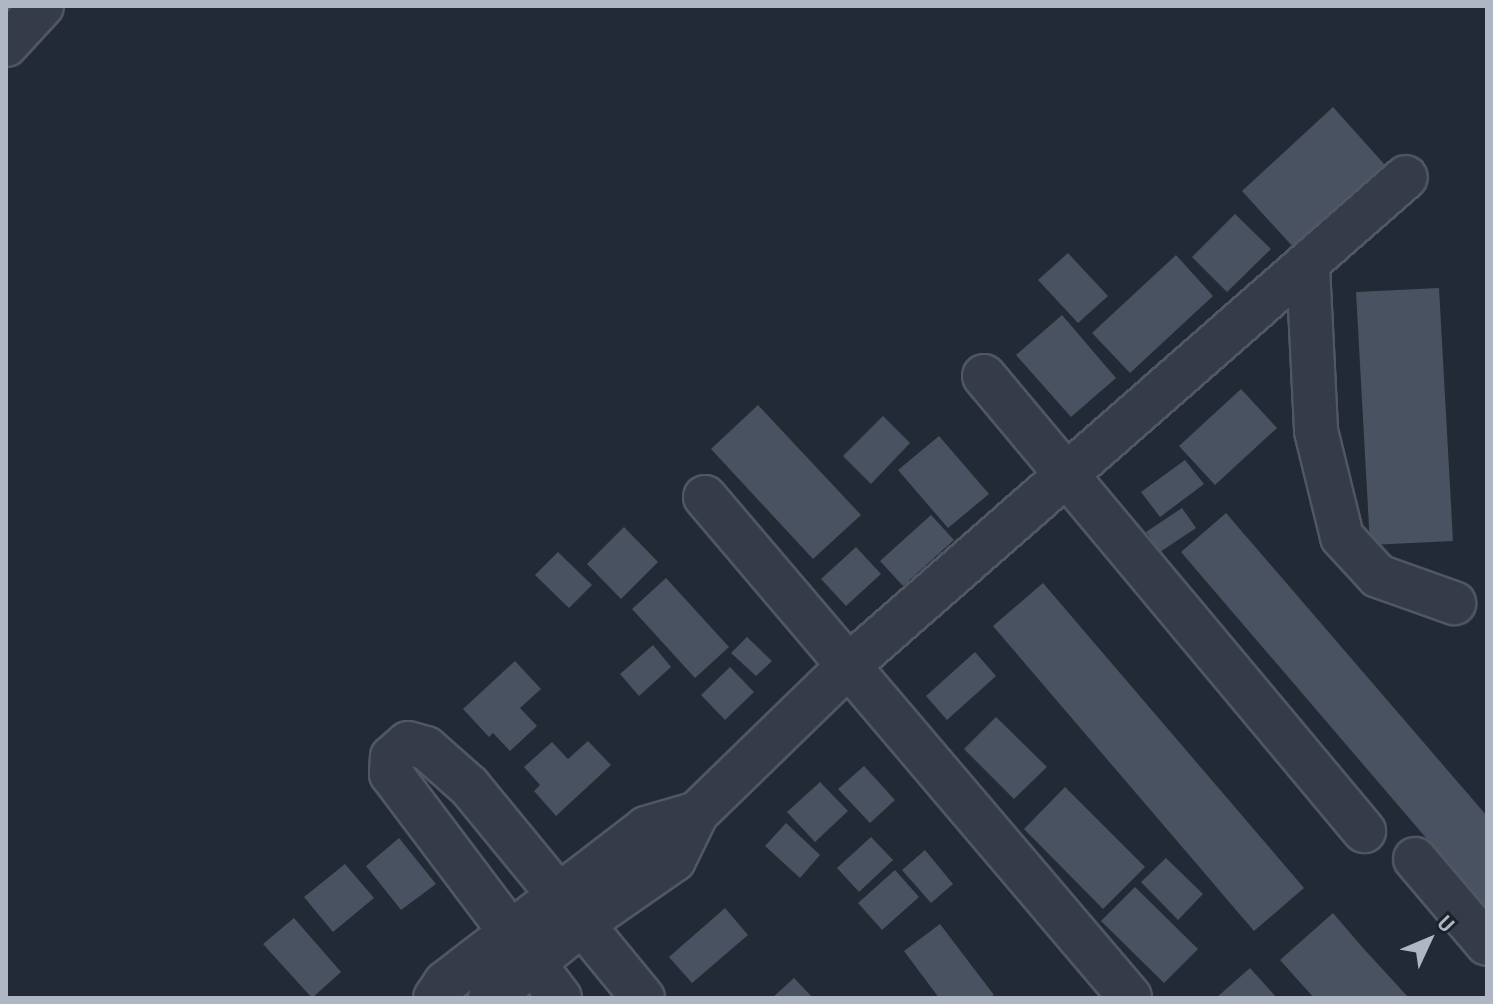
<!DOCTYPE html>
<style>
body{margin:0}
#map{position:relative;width:1493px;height:1004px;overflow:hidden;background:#222a36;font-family:"Archivo Narrow",sans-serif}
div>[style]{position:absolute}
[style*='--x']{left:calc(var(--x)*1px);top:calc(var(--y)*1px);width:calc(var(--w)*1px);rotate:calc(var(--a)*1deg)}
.building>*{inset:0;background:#485260}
.roads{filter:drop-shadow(2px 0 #505762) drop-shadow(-2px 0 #505762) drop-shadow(0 2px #505762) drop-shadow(0 -2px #505762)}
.minor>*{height:42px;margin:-21px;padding:0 21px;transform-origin:21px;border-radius:21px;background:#353c47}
span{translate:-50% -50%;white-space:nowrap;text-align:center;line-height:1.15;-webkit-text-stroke:8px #1b222c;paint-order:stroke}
.frame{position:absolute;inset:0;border:8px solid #b0b7c4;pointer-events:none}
.north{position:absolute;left:1389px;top:900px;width:80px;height:80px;-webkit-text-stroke:6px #1b222c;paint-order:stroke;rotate:46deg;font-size:22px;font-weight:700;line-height:32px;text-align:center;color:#b0b7c4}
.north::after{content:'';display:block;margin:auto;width:28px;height:36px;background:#b0b7c4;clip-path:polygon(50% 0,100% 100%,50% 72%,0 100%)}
</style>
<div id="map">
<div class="building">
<div style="clip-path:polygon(1333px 107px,1385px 165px,1294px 248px,1242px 191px)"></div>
<div style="clip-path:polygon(1235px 214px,1271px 249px,1227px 292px,1192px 257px)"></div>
<div style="clip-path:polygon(1068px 253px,1108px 296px,1078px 323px,1038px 280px)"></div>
<div style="clip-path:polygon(1176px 255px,1213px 296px,1130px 373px,1092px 333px)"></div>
<div style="clip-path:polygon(1439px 288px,1453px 541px,1370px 545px,1356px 292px)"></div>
<div style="clip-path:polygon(1062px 315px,1116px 378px,1071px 417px,1016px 355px)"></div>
<div style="clip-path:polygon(1241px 389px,1277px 428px,1215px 485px,1179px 446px)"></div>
<div style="clip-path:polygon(758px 405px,861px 515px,813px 559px,711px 449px)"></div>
<div style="clip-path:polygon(883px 416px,910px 443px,871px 484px,843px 456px)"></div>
<div style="clip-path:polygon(939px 436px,989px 494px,948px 528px,898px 470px)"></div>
<div style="clip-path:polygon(1185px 460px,1204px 484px,1160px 517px,1141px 492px)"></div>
<div style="clip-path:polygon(1182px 508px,1196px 528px,1160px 552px,1146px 532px)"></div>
<div style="clip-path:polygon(1226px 513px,1487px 816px,1487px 909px,1181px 552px)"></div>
<div style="clip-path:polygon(931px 515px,954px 540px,903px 586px,880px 561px)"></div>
<div style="clip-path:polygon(624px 527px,658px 562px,621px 599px,587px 564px)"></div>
<div style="clip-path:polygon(856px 547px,881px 574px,846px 606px,821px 579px)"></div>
<div style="clip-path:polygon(558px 552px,592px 585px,569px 608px,535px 575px)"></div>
<div style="clip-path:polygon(666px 578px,729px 647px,695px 678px,632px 609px)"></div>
<div style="clip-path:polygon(1043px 583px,1304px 888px,1254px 931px,993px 626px)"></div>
<div style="clip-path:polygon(747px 637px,772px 661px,756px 676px,731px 653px)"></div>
<div style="clip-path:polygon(653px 645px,671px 667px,639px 696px,620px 674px)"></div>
<div style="clip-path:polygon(975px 652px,996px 676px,947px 720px,926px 696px)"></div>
<div style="clip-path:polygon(515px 661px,541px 689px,520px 708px,537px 726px,510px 751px,493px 733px,489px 737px,463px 709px)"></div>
<div style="clip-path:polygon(730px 667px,754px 692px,725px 720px,701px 695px)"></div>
<div style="clip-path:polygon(996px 717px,1047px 767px,1014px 799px,964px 749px)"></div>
<div style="clip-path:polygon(588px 741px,611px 765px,556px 816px,534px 791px,540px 785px,524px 767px,552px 742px,568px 759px)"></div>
<div style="clip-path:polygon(864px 766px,895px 800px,870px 823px,838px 789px)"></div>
<div style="clip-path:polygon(820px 782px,848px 811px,815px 842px,787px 812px)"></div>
<div style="clip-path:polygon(1065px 787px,1145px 867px,1103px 909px,1024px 829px)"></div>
<div style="clip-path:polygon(786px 823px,820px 855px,800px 878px,765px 846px)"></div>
<div style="clip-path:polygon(871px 837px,893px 860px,859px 892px,837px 868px)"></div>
<div style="clip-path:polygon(399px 838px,436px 884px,401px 910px,366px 866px)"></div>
<div style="clip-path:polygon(925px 850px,953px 884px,931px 903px,902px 870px)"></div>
<div style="clip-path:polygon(1166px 858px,1203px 894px,1178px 920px,1141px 882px)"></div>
<div style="clip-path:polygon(345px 864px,374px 898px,333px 932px,304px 897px)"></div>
<div style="clip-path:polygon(895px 870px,919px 897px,882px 930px,858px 903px)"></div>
<div style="clip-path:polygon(1135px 887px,1198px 949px,1164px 983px,1101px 921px)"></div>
<div style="clip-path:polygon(725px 908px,748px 935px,692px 983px,669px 957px)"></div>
<div style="clip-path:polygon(1333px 913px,1363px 948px,1409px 998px,1314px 998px,1280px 960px)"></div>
<div style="clip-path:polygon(294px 918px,341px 972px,312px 998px,263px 944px)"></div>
<div style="clip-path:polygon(940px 924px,994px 995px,989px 998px,939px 998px,904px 951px)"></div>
<div style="clip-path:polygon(1250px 968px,1277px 998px,1216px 998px)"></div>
<div style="clip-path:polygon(794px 978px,813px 998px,772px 998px)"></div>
</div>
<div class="roads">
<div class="minor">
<div style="--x:6;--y:45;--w:53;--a:-47.3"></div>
<div style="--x:1308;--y:266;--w:165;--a:87.2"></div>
<div style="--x:1316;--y:431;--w:109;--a:76.2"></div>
<div style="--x:1342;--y:537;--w:53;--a:47.3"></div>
<div style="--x:1378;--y:576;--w:81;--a:19.6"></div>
<div style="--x:984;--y:376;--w:593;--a:50.13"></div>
<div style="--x:705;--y:497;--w:656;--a:49.64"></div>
<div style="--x:1415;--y:859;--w:111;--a:49.7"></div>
<div style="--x:435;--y:998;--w:18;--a:-56"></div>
<div style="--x:445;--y:983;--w:254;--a:-37.6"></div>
<div style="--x:646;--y:828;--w:53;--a:-16.4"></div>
<div style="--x:490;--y:998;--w:118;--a:-38.8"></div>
<div style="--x:582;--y:924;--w:112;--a:-34.8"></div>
<div style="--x:674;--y:860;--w:52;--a:-63.9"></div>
<div style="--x:697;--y:813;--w:209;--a:-44.2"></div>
<div style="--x:847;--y:667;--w:743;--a:-41.24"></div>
<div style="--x:560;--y:998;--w:281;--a:-127"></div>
<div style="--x:391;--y:774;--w:17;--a:-87"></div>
<div style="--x:392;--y:757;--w:21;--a:-41"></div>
<div style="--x:408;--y:743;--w:19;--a:16"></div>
<div style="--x:426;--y:748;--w:57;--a:41.5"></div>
<div style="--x:469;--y:786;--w:274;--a:50.6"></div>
</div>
</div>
<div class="frame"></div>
<div class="north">U</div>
</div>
